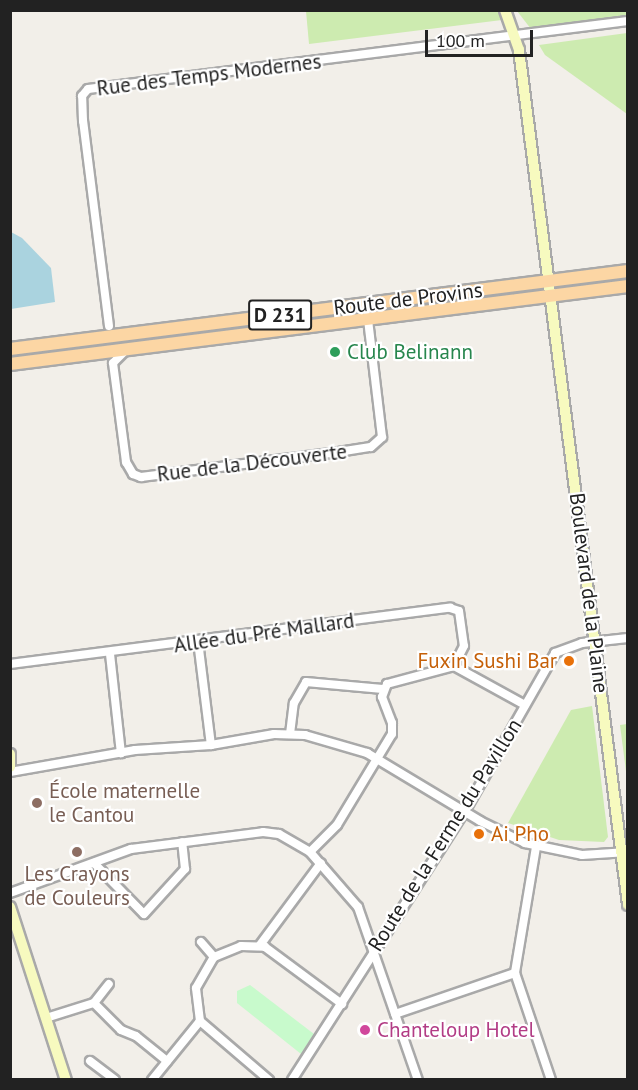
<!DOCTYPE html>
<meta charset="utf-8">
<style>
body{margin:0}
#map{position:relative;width:638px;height:1090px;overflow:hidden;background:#f2efe9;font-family:"PT Sans",sans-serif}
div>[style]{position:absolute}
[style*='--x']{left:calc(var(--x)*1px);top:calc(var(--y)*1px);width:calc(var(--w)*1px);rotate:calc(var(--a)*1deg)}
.grass>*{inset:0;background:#cdebb0}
.park>*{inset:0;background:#c8facc}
.water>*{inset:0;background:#aad3df}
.roads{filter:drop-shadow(2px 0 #a9a9a9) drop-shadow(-2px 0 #a9a9a9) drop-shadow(0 2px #a9a9a9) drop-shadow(0 -2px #a9a9a9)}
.minor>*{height:8px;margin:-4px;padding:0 4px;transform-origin:4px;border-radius:4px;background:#fff}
.secondary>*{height:10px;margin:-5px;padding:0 5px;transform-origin:5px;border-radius:5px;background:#f7fabf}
.primary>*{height:12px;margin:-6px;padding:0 6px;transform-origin:6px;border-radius:6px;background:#fcd6a4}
.dots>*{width:16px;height:16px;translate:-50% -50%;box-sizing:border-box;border:3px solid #fff;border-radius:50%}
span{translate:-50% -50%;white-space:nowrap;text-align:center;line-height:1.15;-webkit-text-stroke:4.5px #fff;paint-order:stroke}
.shield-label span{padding:2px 4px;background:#fff;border:2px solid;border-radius:4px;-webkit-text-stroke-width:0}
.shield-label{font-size:20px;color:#222;font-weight:700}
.street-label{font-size:21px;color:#222}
.leisure-label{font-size:21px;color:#27864d}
.left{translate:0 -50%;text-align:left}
.food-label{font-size:21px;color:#c56008}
.right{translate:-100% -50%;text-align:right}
.education-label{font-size:21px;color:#785e54}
.hotel-label{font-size:21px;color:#b23c85}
.frame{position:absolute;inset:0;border:12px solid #222;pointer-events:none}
.scale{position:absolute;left:425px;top:30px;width:108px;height:27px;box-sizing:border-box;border:3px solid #222;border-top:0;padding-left:8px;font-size:18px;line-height:21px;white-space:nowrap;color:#222;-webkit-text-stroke:4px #fff;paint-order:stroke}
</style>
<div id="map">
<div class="grass">
<div style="clip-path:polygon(498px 11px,502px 20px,309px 44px,306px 11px)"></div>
<div style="clip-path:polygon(517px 11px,627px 11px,627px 16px,531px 29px)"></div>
<div style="clip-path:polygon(627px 33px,627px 114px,545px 55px,539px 45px)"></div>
<div style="clip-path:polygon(592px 706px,608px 837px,604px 842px,559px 840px,508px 823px,571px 710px)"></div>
<div style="clip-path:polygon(627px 724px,628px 724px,627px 779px,620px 725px)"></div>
</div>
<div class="park">
<div style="clip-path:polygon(250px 985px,314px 1034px,301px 1054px,237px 1003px,237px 991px)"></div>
</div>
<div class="water">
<div style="clip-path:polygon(11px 232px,22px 238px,51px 268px,55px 302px,11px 309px)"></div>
</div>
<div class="roads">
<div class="minor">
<div style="--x:109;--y:326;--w:207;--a:-97.2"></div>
<div style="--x:83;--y:121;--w:25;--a:-92"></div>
<div style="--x:82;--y:96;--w:9;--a:-49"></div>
<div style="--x:88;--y:89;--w:544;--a:-7.18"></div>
<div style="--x:125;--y:351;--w:17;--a:135"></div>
<div style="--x:113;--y:363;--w:100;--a:82.5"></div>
<div style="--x:126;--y:462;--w:14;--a:60"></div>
<div style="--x:133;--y:474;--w:9;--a:21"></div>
<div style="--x:141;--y:477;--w:193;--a:-7.2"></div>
<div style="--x:332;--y:453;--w:39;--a:-9"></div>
<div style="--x:371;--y:447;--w:15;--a:-42"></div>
<div style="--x:382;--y:437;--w:119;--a:-96.8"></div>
<div style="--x:198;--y:641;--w:105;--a:82.9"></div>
<div style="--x:110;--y:654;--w:100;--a:83.7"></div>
<div style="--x:10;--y:664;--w:444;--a:-7.3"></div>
<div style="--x:450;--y:608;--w:9;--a:18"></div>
<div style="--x:459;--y:611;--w:35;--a:82"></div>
<div style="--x:464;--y:646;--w:22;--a:117"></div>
<div style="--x:290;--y:734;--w:31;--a:-83"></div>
<div style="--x:294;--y:703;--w:24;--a:-60"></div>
<div style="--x:306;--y:682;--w:77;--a:5.2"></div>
<div style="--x:10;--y:772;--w:127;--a:-10"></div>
<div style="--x:135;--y:750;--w:76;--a:-3.8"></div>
<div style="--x:211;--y:745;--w:64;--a:-9.9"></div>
<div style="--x:274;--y:734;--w:31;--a:2"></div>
<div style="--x:305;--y:735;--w:65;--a:16.2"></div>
<div style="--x:367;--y:753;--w:132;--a:31"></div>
<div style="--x:480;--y:821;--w:50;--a:26.1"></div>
<div style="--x:525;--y:843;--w:58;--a:11.9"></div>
<div style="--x:582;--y:855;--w:46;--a:-3.7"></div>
<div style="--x:536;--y:847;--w:128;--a:99.5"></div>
<div style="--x:515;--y:973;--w:113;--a:71.4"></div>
<div style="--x:310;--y:852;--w:38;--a:-45"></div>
<div style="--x:337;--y:825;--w:106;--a:-58.9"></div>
<div style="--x:392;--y:734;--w:11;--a:-90"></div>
<div style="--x:392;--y:723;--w:28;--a:-111"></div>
<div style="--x:382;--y:697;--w:14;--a:-69"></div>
<div style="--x:387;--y:684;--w:69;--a:-15"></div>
<div style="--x:454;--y:666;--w:81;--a:28.8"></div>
<div style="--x:94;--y:863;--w:71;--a:45.6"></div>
<div style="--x:144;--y:914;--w:61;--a:-47.7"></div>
<div style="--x:185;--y:869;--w:27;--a:-96"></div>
<div style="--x:10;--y:893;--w:129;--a:-20"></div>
<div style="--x:131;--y:849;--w:133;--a:-7.3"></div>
<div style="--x:263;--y:832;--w:16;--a:7"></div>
<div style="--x:279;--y:834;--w:36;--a:30"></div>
<div style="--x:310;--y:852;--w:73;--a:48.9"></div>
<div style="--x:358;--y:907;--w:183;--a:70.9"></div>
<div style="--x:201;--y:942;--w:20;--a:49"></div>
<div style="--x:260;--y:945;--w:102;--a:-53.4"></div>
<div style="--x:94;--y:1003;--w:38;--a:45"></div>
<div style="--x:121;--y:1030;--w:16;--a:22"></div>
<div style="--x:136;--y:1036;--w:40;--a:39"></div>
<div style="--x:395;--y:1014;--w:127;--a:-18.9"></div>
<div style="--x:46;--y:1018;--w:50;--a:-17.4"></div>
<div style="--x:94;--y:1003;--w:24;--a:-52"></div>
<div style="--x:90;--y:1061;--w:31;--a:37"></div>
<div style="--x:152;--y:1080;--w:76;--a:-50.9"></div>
<div style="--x:269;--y:1080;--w:91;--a:-139.5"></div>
<div style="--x:200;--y:1021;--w:33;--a:-97"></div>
<div style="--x:196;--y:988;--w:36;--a:-60"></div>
<div style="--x:214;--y:957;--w:29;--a:-22"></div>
<div style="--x:241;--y:946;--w:24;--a:2"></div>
<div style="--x:265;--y:947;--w:96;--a:36.5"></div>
<div style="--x:292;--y:1080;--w:320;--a:-57.3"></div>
<div style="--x:465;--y:811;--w:182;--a:-60.3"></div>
<div style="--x:555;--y:653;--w:29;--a:-20"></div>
<div style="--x:582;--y:643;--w:46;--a:-6.2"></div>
</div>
<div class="secondary">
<div style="--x:505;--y:10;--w:42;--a:70.7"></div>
<div style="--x:519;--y:50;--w:862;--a:82.73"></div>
<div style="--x:10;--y:754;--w:13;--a:90"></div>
<div style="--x:10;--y:907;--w:182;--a:72.1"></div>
</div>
<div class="primary">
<div style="--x:10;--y:349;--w:623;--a:-7.19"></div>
<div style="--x:10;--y:364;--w:623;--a:-7.19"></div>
</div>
</div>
<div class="dots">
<div style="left:335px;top:352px;background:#2e9e5b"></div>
<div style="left:569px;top:661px;background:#e8710a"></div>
<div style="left:37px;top:803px;background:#8d6e63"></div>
<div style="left:479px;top:834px;background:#e8710a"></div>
<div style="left:77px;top:852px;background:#8d6e63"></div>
<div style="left:365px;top:1030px;background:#d1479c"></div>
</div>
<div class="shield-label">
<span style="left:280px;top:315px">D 231</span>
</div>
<div class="street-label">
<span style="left:209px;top:75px;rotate:-7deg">Rue des Temps Modernes</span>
<span style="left:408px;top:299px;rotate:-7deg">Route de Provins</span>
<span style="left:252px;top:463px;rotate:-7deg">Rue de la Découverte</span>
<span style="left:589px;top:593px;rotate:83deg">Boulevard de la Plaine</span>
<span style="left:264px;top:633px;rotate:-8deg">Allée du Pré Mallard</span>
<span style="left:445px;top:835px;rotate:-58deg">Route de la Ferme du Pavillon</span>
</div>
<div class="leisure-label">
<span class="left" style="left:347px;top:352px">Club Belinann</span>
</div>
<div class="food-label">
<span class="right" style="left:557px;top:661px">Fuxin Sushi Bar</span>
<span class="left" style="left:491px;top:834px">Ai Pho</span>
</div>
<div class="education-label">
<span class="left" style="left:49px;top:803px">École maternelle<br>le Cantou</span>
<span style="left:77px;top:886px">Les Crayons<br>de Couleurs</span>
</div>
<div class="hotel-label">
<span class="left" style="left:377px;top:1030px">Chanteloup Hotel</span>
</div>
<div class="frame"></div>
<div class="scale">100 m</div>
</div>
